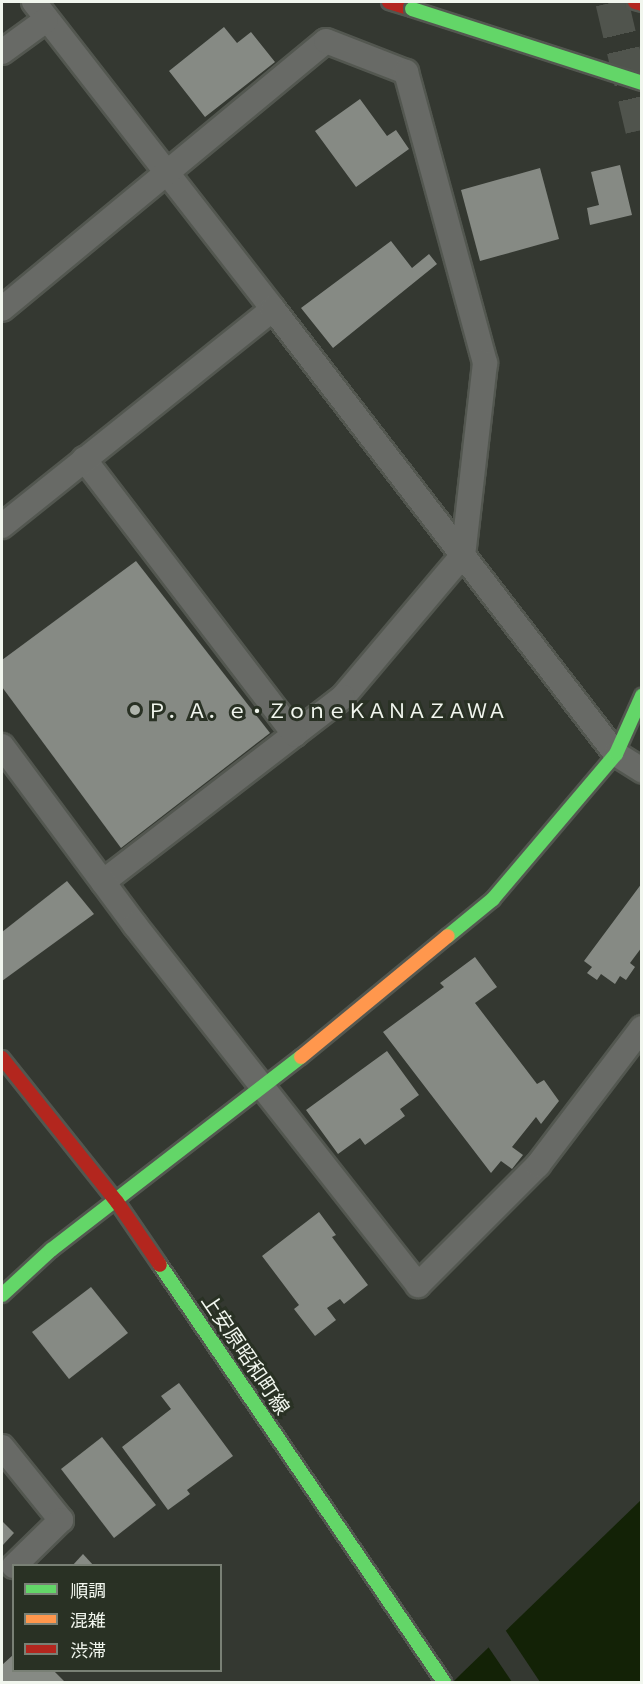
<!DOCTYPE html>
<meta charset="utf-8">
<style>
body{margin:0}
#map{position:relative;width:643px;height:1684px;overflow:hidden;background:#343831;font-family:Quicksand,"Noto Sans JP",sans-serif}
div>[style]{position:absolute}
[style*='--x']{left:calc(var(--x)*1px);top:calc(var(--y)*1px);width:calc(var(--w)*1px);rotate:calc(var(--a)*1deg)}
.water>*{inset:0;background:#132206}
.pier>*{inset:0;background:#343831}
.building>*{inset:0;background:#868a84}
.secondary-tunnel>*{height:33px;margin-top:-16.5px;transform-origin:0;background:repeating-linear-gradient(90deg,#50544d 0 33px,transparent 0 49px)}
.roads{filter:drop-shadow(2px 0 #535750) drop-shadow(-2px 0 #535750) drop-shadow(0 2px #535750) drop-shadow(0 -2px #535750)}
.street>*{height:24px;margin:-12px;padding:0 12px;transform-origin:12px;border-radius:12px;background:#686a66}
.fast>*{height:14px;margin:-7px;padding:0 7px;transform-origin:7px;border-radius:7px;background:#63d668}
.slow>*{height:14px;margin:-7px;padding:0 7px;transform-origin:7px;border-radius:7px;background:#ff974d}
.jam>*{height:14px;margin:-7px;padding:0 7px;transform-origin:7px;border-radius:7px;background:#b3261e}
.bridges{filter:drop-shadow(2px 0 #535750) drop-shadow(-2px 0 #535750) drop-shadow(0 2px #535750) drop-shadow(0 -2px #535750)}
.fast-bridge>*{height:14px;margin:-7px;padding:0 7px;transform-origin:7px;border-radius:7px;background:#63d668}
.dots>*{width:16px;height:16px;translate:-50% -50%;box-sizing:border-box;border:3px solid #293124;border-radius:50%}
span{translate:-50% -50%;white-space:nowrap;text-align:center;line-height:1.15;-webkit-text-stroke:6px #293124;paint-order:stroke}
.poi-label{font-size:20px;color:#f1f6ee}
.left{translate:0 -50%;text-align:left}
.street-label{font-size:20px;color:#f1f6ee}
.frame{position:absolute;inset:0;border:3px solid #f1f6ee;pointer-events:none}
.legend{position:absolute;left:12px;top:1564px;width:210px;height:108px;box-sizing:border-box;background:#293124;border:2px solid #798075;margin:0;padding:8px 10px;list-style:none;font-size:18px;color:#f1f6ee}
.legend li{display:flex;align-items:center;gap:12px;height:30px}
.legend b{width:30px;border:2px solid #798075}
</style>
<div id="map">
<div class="water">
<div style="clip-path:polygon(641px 1500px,641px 1682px,453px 1682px,461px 1674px)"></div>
</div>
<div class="pier">
<div style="clip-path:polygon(504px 1628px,540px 1682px,512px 1682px,487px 1645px)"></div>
</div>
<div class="building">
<div style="clip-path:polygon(224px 27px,237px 43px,251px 32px,275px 62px,205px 117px,169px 71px)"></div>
<div style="clip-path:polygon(360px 99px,387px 136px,396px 130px,409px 149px,356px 187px,315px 131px)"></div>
<div style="clip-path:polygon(620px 165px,632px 215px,590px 225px,587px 208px,599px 205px,591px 172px)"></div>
<div style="clip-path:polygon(540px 168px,559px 239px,480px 261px,461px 190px)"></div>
<div style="clip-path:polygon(391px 241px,412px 268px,429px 254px,437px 264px,333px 348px,301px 308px)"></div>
<div style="clip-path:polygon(136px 561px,270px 733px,121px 848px,2px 687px,2px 660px)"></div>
<div style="clip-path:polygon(67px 881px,94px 914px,2px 981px,2px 932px)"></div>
<div style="clip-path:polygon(642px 883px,642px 947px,630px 963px,635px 967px,626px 980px,620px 976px,615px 984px,601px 974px,597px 980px,587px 973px,592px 967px,584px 961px)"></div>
<div style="clip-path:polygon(475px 957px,497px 987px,475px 1003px,537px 1084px,544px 1080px,559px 1101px,541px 1124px,536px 1117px,512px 1147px,523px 1155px,512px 1169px,501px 1161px,491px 1173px,383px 1032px,444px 987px,440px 983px)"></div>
<div style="clip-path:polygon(387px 1051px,419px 1095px,400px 1109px,405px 1116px,365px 1145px,360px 1138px,338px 1154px,306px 1110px)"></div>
<div style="clip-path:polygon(319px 1212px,336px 1235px,332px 1237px,368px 1285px,344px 1304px,340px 1299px,327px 1308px,336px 1320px,315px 1336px,294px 1309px,299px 1305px,262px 1256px)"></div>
<div style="clip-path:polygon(91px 1287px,128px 1333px,69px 1379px,32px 1332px)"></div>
<div style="clip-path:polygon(179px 1383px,233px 1456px,187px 1490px,190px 1494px,168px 1510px,122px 1447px,171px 1409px,161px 1396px)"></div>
<div style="clip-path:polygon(102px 1437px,156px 1505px,114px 1538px,61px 1469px)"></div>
<div style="clip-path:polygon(2px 1521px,14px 1533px,2px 1546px)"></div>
<div style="clip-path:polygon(83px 1554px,94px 1566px,72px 1566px)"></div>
<div style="clip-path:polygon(14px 1654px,14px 1670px,53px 1670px,65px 1682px,2px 1682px,2px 1665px)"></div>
</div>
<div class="secondary-tunnel">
<div style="--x:612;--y:2;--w:131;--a:76.8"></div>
</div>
<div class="roads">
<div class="street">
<div style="--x:34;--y:2;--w:389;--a:52.1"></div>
<div style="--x:2;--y:52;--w:54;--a:-36"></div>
<div style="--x:2;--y:309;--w:420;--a:-39.6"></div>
<div style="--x:326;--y:41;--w:86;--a:21.2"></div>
<div style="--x:406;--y:72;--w:302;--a:74.8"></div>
<div style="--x:485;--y:363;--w:193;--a:96.5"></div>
<div style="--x:463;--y:555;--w:186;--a:130.2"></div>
<div style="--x:343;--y:697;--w:303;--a:142.4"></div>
<div style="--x:84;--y:459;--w:347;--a:52.6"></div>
<div style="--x:2;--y:526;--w:347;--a:-38.7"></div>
<div style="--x:273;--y:309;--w:562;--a:52.38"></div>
<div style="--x:616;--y:754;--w:31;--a:32"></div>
<div style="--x:2;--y:746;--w:223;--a:53.4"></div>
<div style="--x:135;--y:925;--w:458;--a:51.8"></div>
<div style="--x:418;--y:1285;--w:170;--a:-45"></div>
<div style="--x:538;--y:1165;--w:172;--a:-52.8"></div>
<div style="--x:2;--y:1447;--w:94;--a:51.1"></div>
<div style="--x:61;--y:1520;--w:66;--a:135.6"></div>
</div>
<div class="fast">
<div style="--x:448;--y:936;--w:58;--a:-39.4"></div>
<div style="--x:493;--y:899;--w:190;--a:-49.7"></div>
<div style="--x:616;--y:754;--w:64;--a:-65.9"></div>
<div style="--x:160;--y:1265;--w:505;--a:55.74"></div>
<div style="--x:2;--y:1295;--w:67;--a:-42.6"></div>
<div style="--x:51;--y:1250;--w:316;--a:-37.7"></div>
</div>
<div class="slow">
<div style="--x:301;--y:1057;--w:190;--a:-39.5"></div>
</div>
<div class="jam">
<div style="--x:389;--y:2;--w:24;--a:17"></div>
<div style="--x:635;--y:2;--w:7;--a:16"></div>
<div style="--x:2;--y:1058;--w:184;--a:51.4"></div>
<div style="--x:117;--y:1202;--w:76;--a:55.7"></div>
</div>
</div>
<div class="bridges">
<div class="fast-bridge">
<div style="--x:412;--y:9;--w:242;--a:17.8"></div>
</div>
</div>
<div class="dots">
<div style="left:135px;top:710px;background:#afb4ac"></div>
</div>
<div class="poi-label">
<span class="left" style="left:147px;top:710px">Ｐ．Ａ．ｅ・ＺｏｎｅＫＡＮＡＺＡＷＡ</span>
</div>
<div class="street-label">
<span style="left:246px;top:1354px;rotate:56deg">上安原昭和町線</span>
</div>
<div class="frame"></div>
<ul class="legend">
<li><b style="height:8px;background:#63d668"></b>順調</li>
<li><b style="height:8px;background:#ff974d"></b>混雑</li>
<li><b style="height:8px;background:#b3261e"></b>渋滞</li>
</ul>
</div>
